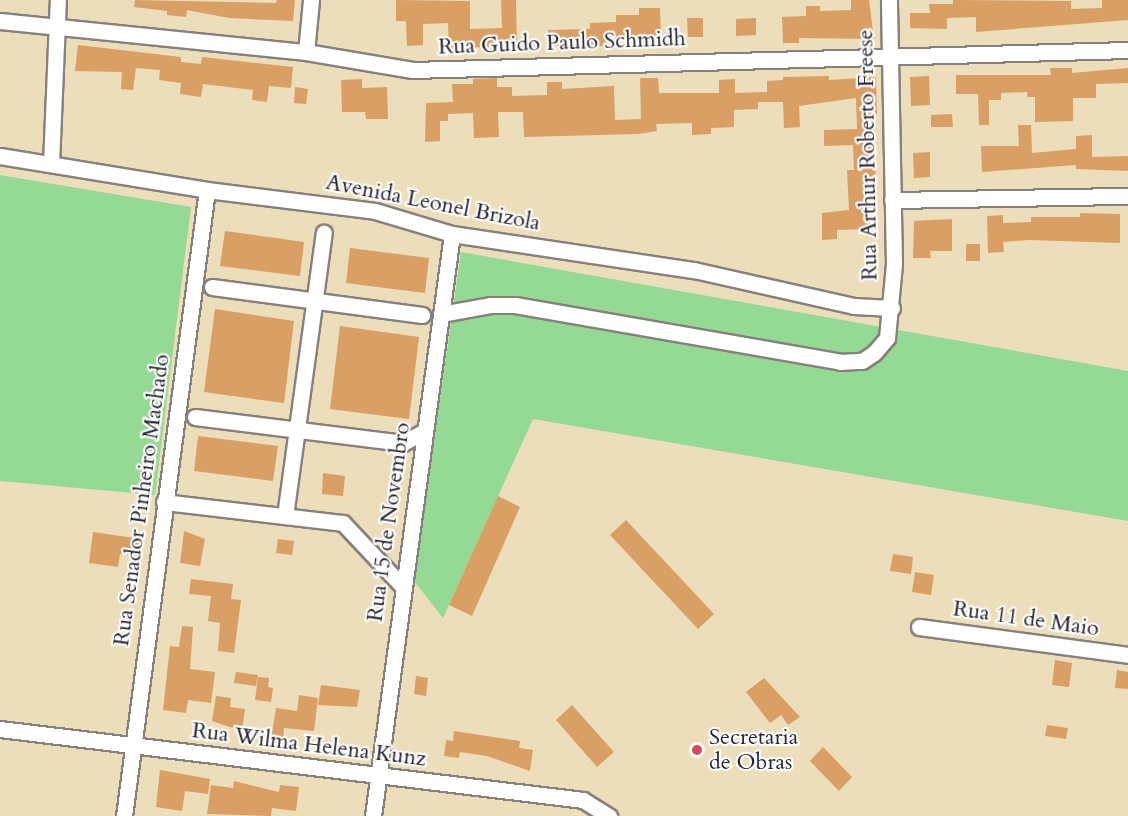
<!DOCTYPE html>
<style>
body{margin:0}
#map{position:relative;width:1128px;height:816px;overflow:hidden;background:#ecdebb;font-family:Cardo,serif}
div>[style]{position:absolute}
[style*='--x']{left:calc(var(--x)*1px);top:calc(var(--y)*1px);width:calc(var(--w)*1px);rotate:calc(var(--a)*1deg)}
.green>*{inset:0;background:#95da94}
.building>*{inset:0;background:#d99f64}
.roads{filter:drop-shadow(2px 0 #87807b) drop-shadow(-2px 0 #87807b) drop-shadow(0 2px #87807b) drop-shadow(0 -2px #87807b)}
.minor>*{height:15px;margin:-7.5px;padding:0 7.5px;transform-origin:7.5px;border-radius:7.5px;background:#fff}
.dots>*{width:16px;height:16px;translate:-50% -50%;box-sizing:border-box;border:3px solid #fdfcf7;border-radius:50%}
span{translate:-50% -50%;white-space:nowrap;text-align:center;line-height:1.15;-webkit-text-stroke:4.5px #fdfcf7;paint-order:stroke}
.street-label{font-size:22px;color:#22223b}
.poi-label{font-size:22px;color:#22223b}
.left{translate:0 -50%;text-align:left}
</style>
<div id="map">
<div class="green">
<div style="clip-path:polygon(0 175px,191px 207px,155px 495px,0 481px)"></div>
<div style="clip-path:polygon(461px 252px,1128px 371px,1128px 521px,533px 419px,443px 618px,414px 581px)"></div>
</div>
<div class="building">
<div style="clip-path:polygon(135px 0,276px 3px,277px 0,295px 0,293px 21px,229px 18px,187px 10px,186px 17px,167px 15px,167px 11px,134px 7px)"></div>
<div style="clip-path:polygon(396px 0,470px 1px,470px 29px,502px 28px,501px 0,516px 0,517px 45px,449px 49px,448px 23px,423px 24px,423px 45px,407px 46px,406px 21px,396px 21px)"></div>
<div style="clip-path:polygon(851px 0,869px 0,874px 39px,799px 38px,799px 43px,783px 43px,782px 17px,806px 16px,806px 6px,820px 6px,820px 11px,851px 10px)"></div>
<div style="clip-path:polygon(953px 0,1071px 1px,1071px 9px,1102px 8px,1102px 0,1128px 0,1128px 20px,976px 32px,976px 17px,947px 18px,947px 29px,910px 28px,910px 13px,930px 13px,929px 4px,953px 4px)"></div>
<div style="clip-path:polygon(639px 8px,660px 8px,661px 36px,607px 40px,607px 46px,548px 46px,548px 30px,590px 29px,590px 23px,616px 22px,616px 15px,639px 15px)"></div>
<div style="clip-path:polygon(687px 18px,703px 18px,703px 37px,688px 37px)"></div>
<div style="clip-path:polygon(756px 18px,756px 35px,736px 36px,736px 19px)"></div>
<div style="clip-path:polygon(78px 45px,181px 57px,181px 62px,201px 64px,202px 57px,293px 67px,291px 88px,269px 86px,267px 102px,252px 100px,253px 90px,203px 84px,201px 97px,180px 94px,181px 83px,159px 80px,160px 70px,136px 68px,133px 90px,121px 89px,122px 72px,75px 71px)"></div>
<div style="clip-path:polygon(1050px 68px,1072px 68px,1072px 73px,1128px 68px,1128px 83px,1096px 84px,1096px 98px,1073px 98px,1073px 121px,1035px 122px,1035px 97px,1027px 97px,1027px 92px,1001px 93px,1001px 100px,989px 100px,989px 125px,979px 125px,978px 94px,956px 94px,956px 75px,1051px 75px)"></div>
<div style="clip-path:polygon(829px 76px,829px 80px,876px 77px,877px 114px,873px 115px,877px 207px,869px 208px,870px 229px,837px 230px,837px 239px,822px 240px,822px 213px,849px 210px,847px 170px,854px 170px,853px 145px,824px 146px,824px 130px,857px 129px,856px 98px,799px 106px,800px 127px,784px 128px,783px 102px,758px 102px,758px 109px,734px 110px,734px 127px,711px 128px,711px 134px,692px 135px,692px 123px,656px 124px,657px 131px,638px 134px,524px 137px,523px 112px,498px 112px,499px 137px,474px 138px,473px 113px,448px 114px,448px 121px,440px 121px,440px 141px,425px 142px,426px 103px,453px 102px,452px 84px,473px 84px,473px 79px,497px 78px,497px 87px,512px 87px,512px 96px,547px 95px,547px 82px,562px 82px,562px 89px,614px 86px,615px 120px,641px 119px,640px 78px,658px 78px,659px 93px,719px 93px,719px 80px,735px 79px,735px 93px,767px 92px,767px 81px,783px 80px,783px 77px)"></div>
<div style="clip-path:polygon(929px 76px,930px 105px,911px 106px,910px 77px)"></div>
<div style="clip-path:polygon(362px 79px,362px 88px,387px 87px,388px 119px,366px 119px,365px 112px,342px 112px,341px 80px)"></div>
<div style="clip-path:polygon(295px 87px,308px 89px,306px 104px,294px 103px)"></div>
<div style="clip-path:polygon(952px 114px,953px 127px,931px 127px,931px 115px)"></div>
<div style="clip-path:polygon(1018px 125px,1031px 125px,1032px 153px,1076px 149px,1076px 136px,1092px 135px,1092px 157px,1128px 156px,1128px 171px,1076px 169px,1076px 165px,982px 172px,981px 146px,1019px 146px)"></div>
<div style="clip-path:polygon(930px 152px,930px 177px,914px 178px,913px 153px)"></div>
<div style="clip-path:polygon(1080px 213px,1120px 214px,1120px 243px,1029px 240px,1003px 242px,1004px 252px,988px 253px,987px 216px,1003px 215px,1003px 223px,1031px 222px,1031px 217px,1080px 217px)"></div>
<div style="clip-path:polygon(952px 219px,952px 251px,930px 251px,931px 258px,913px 258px,914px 221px)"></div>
<div style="clip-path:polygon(225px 231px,304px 242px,300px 276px,220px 266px)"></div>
<div style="clip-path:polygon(966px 244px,980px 244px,980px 261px,966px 261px)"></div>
<div style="clip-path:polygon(350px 248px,429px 258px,425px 293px,346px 283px)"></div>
<div style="clip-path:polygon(215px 309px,294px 321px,284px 403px,204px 392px)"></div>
<div style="clip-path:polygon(340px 326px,419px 337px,409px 419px,330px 409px)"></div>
<div style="clip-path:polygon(198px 436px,278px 446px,273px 481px,194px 471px)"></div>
<div style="clip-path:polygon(323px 473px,345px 476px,343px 496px,322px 494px)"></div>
<div style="clip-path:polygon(498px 496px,520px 507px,472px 616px,449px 605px)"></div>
<div style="clip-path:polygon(626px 520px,714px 614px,698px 629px,610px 535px)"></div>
<div style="clip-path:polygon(184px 531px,205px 539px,200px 566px,180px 563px)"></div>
<div style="clip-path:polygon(93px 532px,141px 539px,138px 556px,120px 554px,118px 567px,89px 563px)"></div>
<div style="clip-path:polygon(278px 539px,294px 541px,292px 555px,276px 553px)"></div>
<div style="clip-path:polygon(893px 554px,913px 557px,911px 574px,890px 571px)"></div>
<div style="clip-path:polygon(915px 572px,934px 575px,931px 595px,912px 592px)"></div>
<div style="clip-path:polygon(191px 579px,233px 584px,231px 599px,241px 600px,234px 653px,218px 651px,220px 623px,208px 621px,211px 596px,189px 594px)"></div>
<div style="clip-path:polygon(182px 626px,193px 627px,190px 669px,215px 672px,211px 703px,188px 700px,186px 713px,163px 710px,170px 646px,179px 647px)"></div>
<div style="clip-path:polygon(1055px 660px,1072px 663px,1069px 687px,1052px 685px)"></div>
<div style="clip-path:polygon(1117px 670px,1128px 672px,1128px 689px,1115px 688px)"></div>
<div style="clip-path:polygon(236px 672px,258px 675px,256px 686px,234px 683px)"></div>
<div style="clip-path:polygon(416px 676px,428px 678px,426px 696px,414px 694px)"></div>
<div style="clip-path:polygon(258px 677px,269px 678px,268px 687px,273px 688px,271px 702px,255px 700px)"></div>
<div style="clip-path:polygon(764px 678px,800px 717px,788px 725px,781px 715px,770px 723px,746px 692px)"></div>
<div style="clip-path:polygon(321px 685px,360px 690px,357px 707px,318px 705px)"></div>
<div style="clip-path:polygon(299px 695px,318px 698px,314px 731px,284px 728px,283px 742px,271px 740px,276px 708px,297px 711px)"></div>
<div style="clip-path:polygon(216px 696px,231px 698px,230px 707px,245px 709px,242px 731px,212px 721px)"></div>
<div style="clip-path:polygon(572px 705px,614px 752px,597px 767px,556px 720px)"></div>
<div style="clip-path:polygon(1047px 725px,1068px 728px,1066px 739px,1045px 736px)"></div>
<div style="clip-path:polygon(454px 731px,520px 741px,519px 748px,533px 750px,530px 771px,487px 756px,460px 752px,459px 758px,444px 756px,446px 740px,453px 741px)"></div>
<div style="clip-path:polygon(823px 747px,852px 777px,839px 791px,810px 761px)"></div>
<div style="clip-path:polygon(160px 770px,210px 779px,208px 794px,185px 791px,182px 811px,156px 807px)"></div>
<div style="clip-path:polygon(234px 781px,279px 792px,280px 785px,299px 787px,296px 811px,272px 808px,271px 816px,207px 814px,211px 785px,233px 788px)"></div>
</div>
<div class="roads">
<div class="minor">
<div style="--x:0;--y:21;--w:308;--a:5.8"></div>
<div style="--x:306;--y:52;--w:108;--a:9.6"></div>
<div style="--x:412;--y:70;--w:716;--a:-1.6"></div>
<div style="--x:306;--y:52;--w:52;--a:-84.5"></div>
<div style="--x:0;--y:156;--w:210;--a:9.3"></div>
<div style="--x:207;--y:190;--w:169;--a:7.1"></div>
<div style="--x:375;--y:211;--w:80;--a:16.6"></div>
<div style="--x:452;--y:234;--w:245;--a:8.5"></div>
<div style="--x:694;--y:270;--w:164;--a:12.7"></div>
<div style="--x:854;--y:306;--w:38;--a:3"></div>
<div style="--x:51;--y:164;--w:164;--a:-87.6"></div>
<div style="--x:892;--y:200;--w:236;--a:-1"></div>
<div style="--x:212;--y:287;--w:212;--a:7.6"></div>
<div style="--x:441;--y:314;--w:51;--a:-10.2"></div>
<div style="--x:491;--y:305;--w:24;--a:0"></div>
<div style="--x:515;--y:305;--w:330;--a:9.9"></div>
<div style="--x:840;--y:362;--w:22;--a:-3"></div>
<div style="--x:862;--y:361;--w:14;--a:-34"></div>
<div style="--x:874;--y:353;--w:20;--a:-49"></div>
<div style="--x:887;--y:338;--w:74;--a:-84.6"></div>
<div style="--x:894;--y:264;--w:264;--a:-91.1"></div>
<div style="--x:195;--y:417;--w:210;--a:7.1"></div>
<div style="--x:403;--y:443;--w:25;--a:-29"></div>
<div style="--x:164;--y:502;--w:180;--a:6.7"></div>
<div style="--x:343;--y:523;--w:88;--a:46.8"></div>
<div style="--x:285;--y:516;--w:286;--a:-82.2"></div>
<div style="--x:919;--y:627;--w:211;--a:7.6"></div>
<div style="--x:0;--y:729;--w:587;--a:6.94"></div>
<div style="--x:583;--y:800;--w:31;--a:32"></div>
<div style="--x:124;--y:816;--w:631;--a:-82.45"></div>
<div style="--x:373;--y:816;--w:587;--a:-82.27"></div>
</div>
</div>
<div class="dots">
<div style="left:697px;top:750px;background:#d1495b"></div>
</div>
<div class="street-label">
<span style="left:562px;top:43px;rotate:-2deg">Rua Guido Paulo Schmidh</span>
<span style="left:868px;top:155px;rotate:-91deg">Rua Arthur Roberto Freese</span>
<span style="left:433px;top:203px;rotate:11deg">Avenida Leonel Brizola</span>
<span style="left:142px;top:500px;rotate:-82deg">Rua Senador Pinheiro Machado</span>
<span style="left:389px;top:522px;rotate:-82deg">Rua 15 de Novembro</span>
<span style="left:1026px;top:619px;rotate:8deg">Rua 11 de Maio</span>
<span style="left:309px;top:745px;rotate:7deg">Rua Wilma Helena Kunz</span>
</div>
<div class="poi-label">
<span class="left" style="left:709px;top:750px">Secretaria<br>de Obras</span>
</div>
</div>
